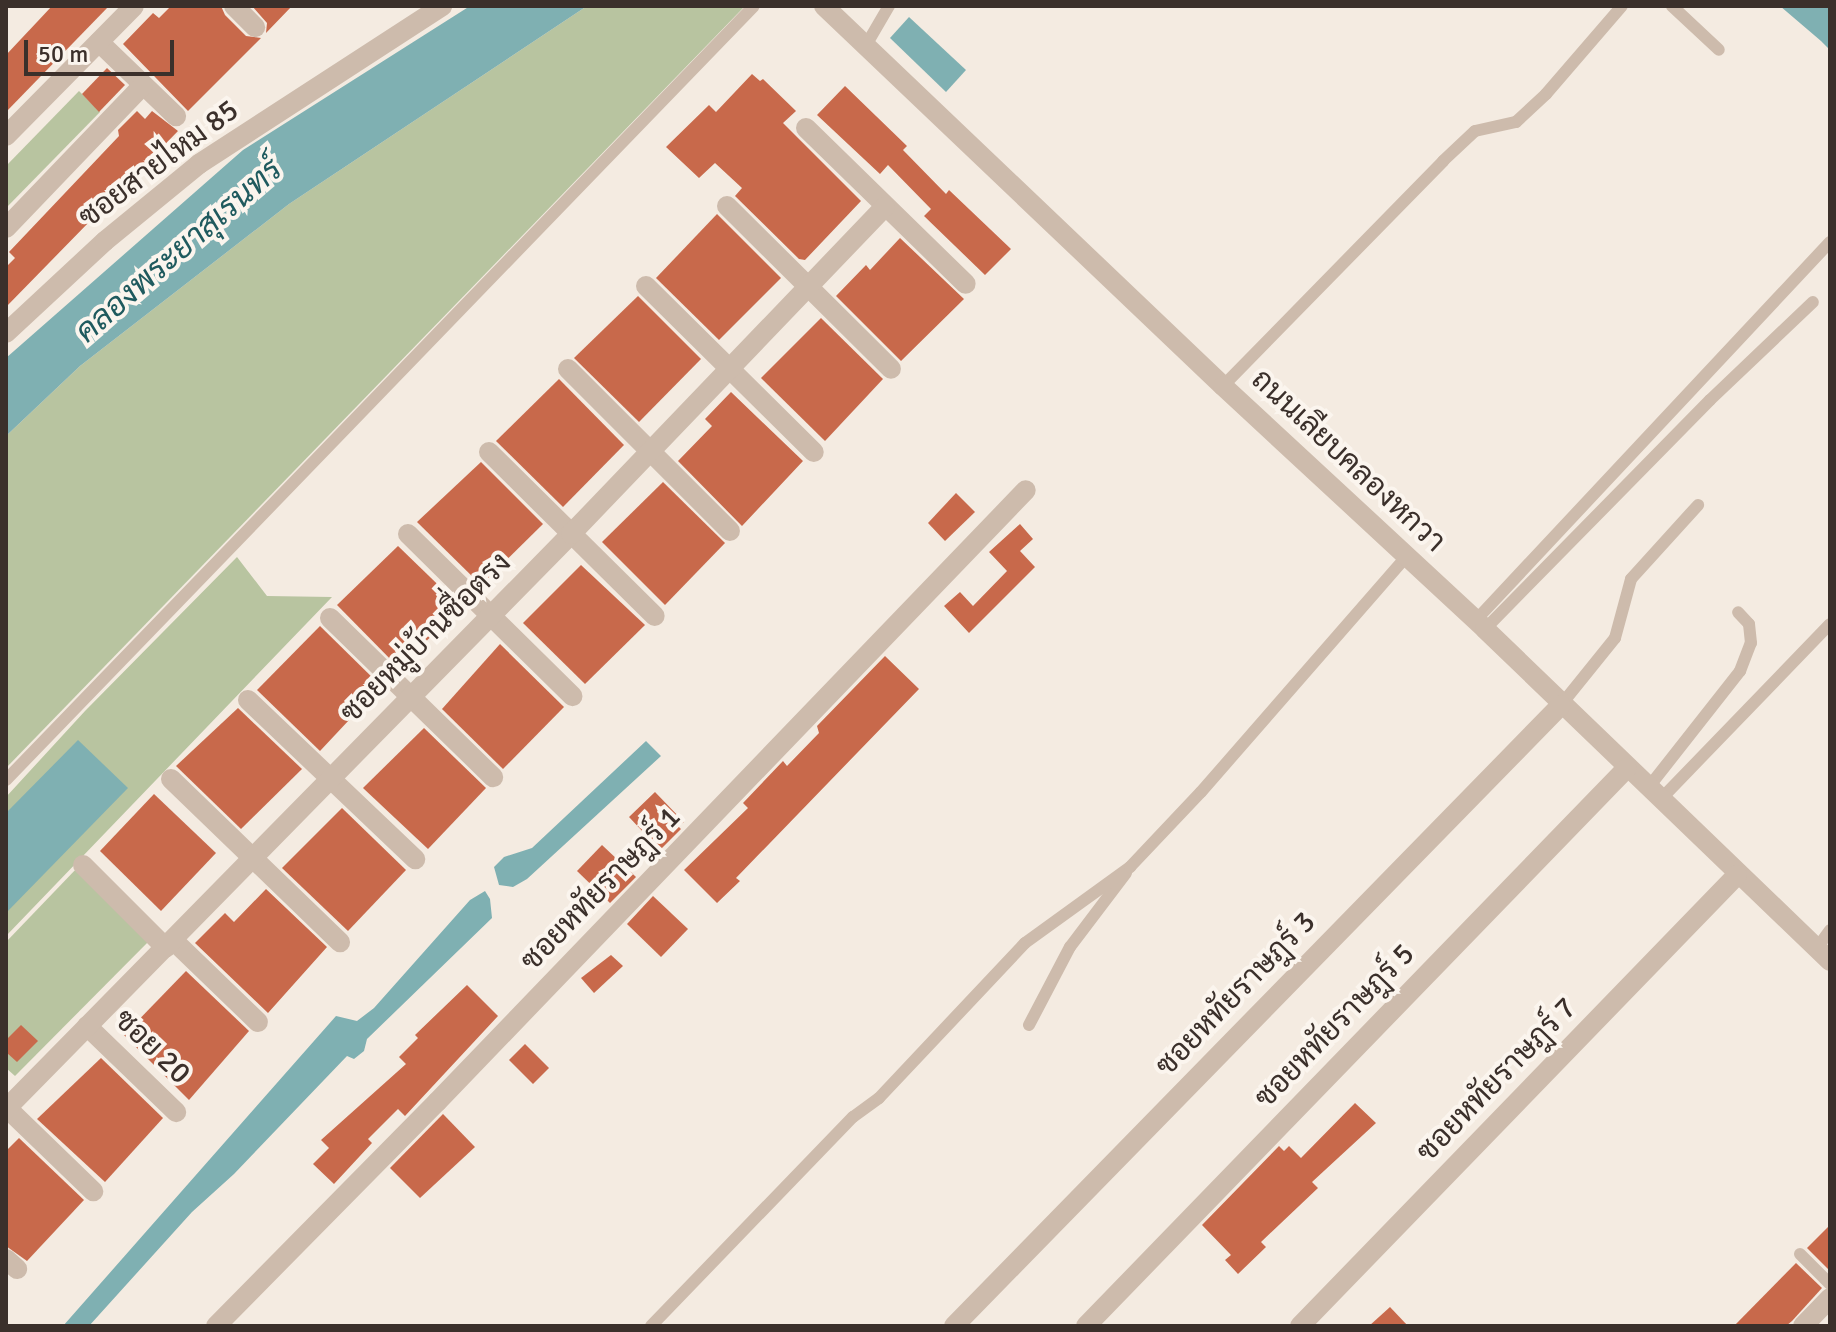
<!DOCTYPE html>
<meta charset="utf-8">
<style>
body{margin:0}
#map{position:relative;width:1836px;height:1332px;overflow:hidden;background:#f4ebe1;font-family:Signika,Sarabun,sans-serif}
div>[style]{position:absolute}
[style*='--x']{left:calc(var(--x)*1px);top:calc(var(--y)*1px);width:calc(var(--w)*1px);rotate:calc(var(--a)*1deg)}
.green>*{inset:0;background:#b8c4a0}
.water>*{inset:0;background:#7fb0b2}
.building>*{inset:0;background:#c8694b}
.service>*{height:12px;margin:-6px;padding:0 6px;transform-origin:6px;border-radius:6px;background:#cdbbac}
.minor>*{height:20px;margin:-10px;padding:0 10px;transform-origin:10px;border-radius:10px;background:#cdbbac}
span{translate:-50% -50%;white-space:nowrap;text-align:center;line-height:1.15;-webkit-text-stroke:8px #fbf5ee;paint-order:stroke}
.street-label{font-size:30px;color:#3b302b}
.water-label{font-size:32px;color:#1f5a5e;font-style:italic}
.frame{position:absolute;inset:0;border:8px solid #3b302b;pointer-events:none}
.scale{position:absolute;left:24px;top:40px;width:150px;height:36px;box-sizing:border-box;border:4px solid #3b302b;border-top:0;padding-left:10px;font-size:24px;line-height:28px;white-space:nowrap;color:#3b302b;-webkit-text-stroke:6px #fbf5ee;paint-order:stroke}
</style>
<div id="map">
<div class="green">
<div style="clip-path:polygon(587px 6px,745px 6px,6px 768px,6px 436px,80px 366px,289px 204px)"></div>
<div style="clip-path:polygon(79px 91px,100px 112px,6px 208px,6px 166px)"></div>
<div style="clip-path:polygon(237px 557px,267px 596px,332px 597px,6px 936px,6px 797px,85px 711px)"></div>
<div style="clip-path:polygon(78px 867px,152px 938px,15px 1076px,6px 1068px,6px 942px)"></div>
</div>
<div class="water">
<div style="clip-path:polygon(470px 6px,587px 6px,289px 204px,80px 366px,6px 436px,6px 358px,243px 150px)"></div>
<div style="clip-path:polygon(1780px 6px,1830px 6px,1830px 50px,1821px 41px)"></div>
<div style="clip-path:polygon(909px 17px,966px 70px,946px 92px,890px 38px)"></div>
<div style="clip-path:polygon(78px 740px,128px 788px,6px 913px,6px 813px)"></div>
<div style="clip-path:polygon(646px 741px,661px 756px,527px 879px,513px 887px,499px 885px,494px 867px,504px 857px,532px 848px)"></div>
<div style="clip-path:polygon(485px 891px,490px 899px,492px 918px,367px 1039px,364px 1051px,354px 1059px,347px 1056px,234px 1174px,192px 1212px,89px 1326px,63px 1326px,336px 1016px,357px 1021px,374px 1008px,470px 900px)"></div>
</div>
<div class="building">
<div style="clip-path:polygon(52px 6px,109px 6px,6px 112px,6px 55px)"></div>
<div style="clip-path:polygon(171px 6px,221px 6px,225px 15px,246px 36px,261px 38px,188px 111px,123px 44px,153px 13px,159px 18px)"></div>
<div style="clip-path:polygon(252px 6px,292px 6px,266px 33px,267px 23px)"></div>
<div style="clip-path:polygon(107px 68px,125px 85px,99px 112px,82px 94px)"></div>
<div style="clip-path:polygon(752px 74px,760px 81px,763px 79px,796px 111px,783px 123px,861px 201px,805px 260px,799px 259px,735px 196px,742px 188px,715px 163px,699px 178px,666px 147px,709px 105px,716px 112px)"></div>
<div style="clip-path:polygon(845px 86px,907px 146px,903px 150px,946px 194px,949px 190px,1011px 249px,985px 275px,924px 216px,931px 209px,888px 165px,880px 174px,817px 115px)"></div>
<div style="clip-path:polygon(137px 111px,145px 119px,152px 111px,178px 131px,6px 307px,6px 267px,15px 258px,9px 252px,119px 136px,118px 130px)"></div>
<div style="clip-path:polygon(717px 214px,781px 278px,719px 340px,656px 278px)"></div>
<div style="clip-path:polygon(900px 238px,964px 299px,901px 361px,836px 296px,866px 265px,870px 270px)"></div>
<div style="clip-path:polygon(638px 296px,701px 359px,639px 422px,574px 358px)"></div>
<div style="clip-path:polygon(821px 318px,883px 379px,825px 441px,761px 378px)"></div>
<div style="clip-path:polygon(559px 379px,624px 445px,563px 507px,496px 441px)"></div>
<div style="clip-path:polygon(731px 392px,803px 461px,742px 526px,678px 461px,712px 426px,705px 419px)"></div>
<div style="clip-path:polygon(481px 462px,543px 524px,481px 585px,417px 522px)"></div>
<div style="clip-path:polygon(663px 482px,725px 543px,665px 605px,602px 542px)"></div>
<div style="clip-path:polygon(956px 493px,975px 512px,945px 541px,928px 523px)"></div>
<div style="clip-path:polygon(1020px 524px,1033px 539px,1020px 551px,1035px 567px,969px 633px,944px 606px,960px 592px,973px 606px,1007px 571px,989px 552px)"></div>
<div style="clip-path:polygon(398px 546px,461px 607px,399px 668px,337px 605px)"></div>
<div style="clip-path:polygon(581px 565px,645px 625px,585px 684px,523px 623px)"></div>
<div style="clip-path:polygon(320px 626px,381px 686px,320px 751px,257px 690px)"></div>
<div style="clip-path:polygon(500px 644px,564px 707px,503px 769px,442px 709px)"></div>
<div style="clip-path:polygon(885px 656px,919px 689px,736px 878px,740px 881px,717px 903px,684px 870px,748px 808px,743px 803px,783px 761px,787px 766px,819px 733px,817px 726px)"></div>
<div style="clip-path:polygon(238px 708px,302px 769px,241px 829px,176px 766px)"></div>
<div style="clip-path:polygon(424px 728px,486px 788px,428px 849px,363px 788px)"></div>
<div style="clip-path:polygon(655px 792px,684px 822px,678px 826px,681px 829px,660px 850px,629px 817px)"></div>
<div style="clip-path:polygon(154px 794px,216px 853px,161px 911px,100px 851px)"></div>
<div style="clip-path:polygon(342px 808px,406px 870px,348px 931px,282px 868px)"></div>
<div style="clip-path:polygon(602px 845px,636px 877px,610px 903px,577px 871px)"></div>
<div style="clip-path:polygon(266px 889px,327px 947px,268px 1013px,195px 943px,225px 913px,234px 922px)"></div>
<div style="clip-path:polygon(653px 896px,688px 929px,661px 957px,627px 924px)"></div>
<div style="clip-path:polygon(611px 955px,623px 966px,594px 993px,581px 978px)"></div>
<div style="clip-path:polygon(186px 971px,249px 1031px,189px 1100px,124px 1035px)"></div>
<div style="clip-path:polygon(467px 985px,498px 1016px,405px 1116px,398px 1109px,368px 1139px,372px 1143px,334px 1184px,313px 1164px,329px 1148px,321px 1140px,406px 1064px,399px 1057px,418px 1038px,415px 1035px)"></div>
<div style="clip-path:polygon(21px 1025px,38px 1041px,17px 1062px,6px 1052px,6px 1040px)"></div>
<div style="clip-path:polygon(525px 1044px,549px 1068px,533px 1084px,509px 1060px)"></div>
<div style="clip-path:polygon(101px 1058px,163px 1118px,105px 1182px,37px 1119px)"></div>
<div style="clip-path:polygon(1355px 1103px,1376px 1123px,1312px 1182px,1318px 1188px,1261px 1242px,1266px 1247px,1238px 1274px,1225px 1260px,1231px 1255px,1202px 1225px,1279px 1146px,1284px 1151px,1289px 1146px,1301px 1158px)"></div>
<div style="clip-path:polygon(443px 1114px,475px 1147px,420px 1198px,390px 1168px)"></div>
<div style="clip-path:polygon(19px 1138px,84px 1200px,27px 1261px,6px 1246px,6px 1151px)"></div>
<div style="clip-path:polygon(1830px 1225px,1830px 1271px,1807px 1248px)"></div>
<div style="clip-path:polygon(1796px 1263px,1822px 1288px,1792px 1321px,1786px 1326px,1734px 1326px)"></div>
<div style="clip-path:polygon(1390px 1307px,1408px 1326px,1369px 1326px)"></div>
</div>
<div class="service">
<div style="--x:1672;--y:6;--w:64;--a:43.1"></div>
<div style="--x:865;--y:47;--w:48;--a:-59.7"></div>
<div style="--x:1223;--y:386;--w:315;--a:-45.6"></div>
<div style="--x:1443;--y:161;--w:44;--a:-43.2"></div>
<div style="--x:1475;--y:131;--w:42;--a:-12.4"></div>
<div style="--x:1516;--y:122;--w:41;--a:-43"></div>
<div style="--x:1546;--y:94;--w:116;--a:-49.2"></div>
<div style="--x:1476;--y:620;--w:518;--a:-46.88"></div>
<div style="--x:1485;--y:629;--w:321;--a:-45.5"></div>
<div style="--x:1710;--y:400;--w:142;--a:-43.6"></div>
<div style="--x:1561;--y:705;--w:86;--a:-51.1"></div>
<div style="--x:1615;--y:638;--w:61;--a:-74.8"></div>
<div style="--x:1631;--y:579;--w:100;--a:-47.8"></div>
<div style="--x:6;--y:780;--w:1076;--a:-45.98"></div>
<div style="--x:1648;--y:788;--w:149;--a:-51.8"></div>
<div style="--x:1740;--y:671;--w:30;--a:-69"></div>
<div style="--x:1751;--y:643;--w:19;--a:-96"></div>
<div style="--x:1749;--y:624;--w:16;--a:-133"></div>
<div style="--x:1661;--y:799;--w:243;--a:-46"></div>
<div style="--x:1817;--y:948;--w:22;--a:-54"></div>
<div style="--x:1029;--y:1025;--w:88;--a:-62.3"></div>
<div style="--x:1070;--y:947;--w:93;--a:-52.9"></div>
<div style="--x:1800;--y:1254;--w:42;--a:45"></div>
<div style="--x:651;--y:1326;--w:291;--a:-46"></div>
<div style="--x:853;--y:1117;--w:32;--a:-36"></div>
<div style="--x:879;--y:1098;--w:213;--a:-46.7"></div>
<div style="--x:1025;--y:943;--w:130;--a:-35.9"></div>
<div style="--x:1130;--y:867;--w:103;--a:-46.6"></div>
<div style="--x:1201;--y:792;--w:313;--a:-48.9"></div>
</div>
<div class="minor">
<div style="--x:234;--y:6;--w:30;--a:45"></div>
<div style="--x:824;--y:6;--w:551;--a:43.6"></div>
<div style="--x:1223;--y:386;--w:357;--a:42.8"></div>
<div style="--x:1485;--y:629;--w:479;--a:43.9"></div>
<div style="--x:99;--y:42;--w:107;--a:43.9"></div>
<div style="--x:806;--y:128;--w:223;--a:44.3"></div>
<div style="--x:6;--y:136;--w:182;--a:-45.4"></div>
<div style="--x:727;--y:206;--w:231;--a:44.8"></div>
<div style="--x:6;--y:228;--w:198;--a:-46.2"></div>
<div style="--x:646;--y:286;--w:236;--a:44.7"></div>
<div style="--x:6;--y:333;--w:135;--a:-42.9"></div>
<div style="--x:105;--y:241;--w:122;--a:-39.3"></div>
<div style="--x:199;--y:164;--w:290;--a:-33"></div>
<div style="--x:568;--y:369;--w:229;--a:45"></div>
<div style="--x:489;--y:452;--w:233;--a:44.7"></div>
<div style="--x:408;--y:534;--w:231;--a:44.6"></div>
<div style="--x:330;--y:618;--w:228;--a:44.3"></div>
<div style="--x:248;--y:700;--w:231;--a:43.6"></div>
<div style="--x:171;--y:779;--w:235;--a:44"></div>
<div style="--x:83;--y:865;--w:117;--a:45"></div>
<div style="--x:173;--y:940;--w:118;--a:44"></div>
<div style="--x:87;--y:1026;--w:124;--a:44"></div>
<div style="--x:7;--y:1108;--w:120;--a:44"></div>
<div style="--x:6;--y:1109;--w:806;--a:-45.5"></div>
<div style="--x:571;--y:534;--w:453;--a:-46.2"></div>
<div style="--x:6;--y:1259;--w:15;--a:42"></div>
<div style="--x:216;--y:1326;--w:315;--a:-45.4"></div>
<div style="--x:437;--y:1102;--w:849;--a:-46.1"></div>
<div style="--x:954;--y:1326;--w:868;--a:-45.65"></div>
<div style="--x:1086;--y:1326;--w:777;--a:-45.89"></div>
<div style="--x:1300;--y:1326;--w:628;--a:-45.9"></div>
<div style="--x:1803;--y:1326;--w:39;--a:-46"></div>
</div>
<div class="street-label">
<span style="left:159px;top:164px;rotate:-37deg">ซอยสายไหม 85</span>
<span style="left:1348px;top:461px;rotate:43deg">ถนนเลียบคลองหกวา</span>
<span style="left:426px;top:638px;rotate:-45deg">ซอยหมู่บ้านซื่อตรง</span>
<span style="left:601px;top:889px;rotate:-46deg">ซอยหทัยราษฎร์ 1</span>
<span style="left:1236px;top:994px;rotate:-46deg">ซอยหทัยราษฎร์ 3</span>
<span style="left:1335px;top:1026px;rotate:-46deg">ซอยหทัยราษฎร์ 5</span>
<span style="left:152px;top:1047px;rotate:44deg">ซอย 20</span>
<span style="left:1497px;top:1080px;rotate:-46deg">ซอยหทัยราษฎร์ 7</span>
</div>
<div class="water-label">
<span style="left:179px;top:251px;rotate:-41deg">คลองพระยาสุเรนทร์</span>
</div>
<div class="frame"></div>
<div class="scale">50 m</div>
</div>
